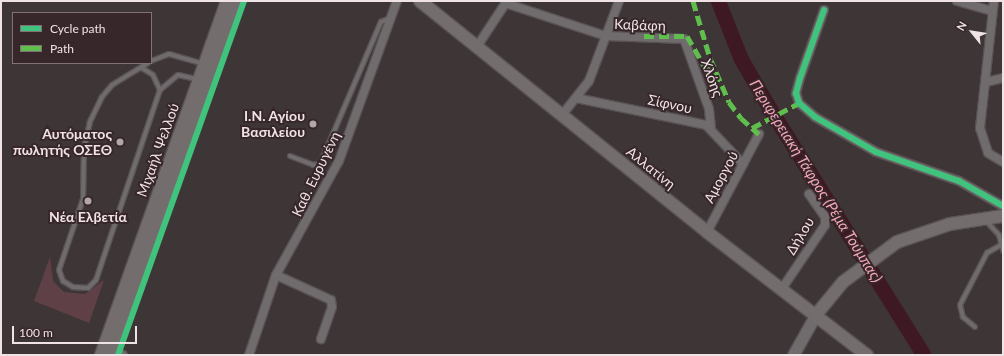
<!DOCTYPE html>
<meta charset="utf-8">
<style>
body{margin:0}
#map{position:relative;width:1004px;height:356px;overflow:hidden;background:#3e3537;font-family:Lato,sans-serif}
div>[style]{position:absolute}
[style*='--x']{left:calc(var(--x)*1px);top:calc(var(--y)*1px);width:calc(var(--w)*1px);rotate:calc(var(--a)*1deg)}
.green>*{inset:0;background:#604047}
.river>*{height:15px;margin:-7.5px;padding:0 7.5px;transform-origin:7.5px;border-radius:7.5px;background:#3e1823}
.roads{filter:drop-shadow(1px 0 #595254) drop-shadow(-1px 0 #595254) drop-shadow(0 1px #595254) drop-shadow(0 -1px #595254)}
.service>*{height:4px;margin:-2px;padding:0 2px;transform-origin:2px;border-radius:2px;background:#706b6c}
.minor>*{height:8px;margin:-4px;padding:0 4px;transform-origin:4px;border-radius:4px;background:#706b6c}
.tertiary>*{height:11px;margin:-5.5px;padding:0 5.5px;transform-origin:5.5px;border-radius:5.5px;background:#706b6c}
.secondary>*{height:12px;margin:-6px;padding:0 6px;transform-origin:6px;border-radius:6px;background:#736d6e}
.quiet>*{height:5px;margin-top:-2.5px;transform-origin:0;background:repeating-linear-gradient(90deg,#5fbe4e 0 10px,transparent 0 15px)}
.cycleway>*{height:6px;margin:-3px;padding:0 3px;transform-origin:3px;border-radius:3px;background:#40c37c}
.dots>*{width:11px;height:11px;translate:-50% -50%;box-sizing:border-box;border:2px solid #38272a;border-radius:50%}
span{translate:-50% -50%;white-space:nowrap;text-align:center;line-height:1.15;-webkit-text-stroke:4px #38272a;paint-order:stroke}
.street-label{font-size:14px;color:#efe3e5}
.poi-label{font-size:14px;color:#efe3e5;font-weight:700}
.right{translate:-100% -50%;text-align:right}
.water-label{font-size:15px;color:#f6a8ba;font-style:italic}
.frame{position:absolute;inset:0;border:2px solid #efe3e5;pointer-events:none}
.legend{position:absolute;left:12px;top:12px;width:140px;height:52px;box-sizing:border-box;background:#38272a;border:1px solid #817275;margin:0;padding:5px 7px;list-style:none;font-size:12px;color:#efe3e5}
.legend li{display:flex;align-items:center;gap:8px;height:20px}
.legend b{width:20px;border:1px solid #817275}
.north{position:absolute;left:952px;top:12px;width:40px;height:40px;-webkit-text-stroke:3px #38272a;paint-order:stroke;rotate:300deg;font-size:11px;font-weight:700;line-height:16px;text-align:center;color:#efe3e5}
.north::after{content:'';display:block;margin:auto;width:14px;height:18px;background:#efe3e5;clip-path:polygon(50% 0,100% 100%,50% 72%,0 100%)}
.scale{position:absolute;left:12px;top:326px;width:125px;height:18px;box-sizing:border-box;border:2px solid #efe3e5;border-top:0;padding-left:5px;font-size:12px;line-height:14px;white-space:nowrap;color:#efe3e5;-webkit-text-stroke:3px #38272a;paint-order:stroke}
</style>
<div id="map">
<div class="green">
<div style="clip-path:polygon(50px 257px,53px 281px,64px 292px,85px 294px,104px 280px,89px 323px,34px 301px)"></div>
</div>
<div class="river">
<div style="--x:718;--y:1;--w:62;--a:68.4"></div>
<div style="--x:741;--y:59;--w:58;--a:59.9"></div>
<div style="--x:770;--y:109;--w:290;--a:58"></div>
</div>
<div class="roads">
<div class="service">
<div style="--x:151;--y:61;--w:19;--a:-21"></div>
<div style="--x:169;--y:54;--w:36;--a:16"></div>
<div style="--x:148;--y:63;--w:42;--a:148.6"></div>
<div style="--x:112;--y:85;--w:16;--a:130"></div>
<div style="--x:102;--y:97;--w:28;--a:116"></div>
<div style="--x:90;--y:122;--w:28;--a:103"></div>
<div style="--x:84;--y:149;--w:50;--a:91.1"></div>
<div style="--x:83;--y:199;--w:75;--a:108.7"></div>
<div style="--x:59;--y:270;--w:12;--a:70"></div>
<div style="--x:63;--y:281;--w:12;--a:31"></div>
<div style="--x:73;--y:287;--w:15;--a:4"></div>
<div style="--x:88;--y:288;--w:11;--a:-45"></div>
<div style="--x:96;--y:280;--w:200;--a:-71.4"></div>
<div style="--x:160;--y:90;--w:23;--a:-40"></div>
<div style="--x:178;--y:75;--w:19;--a:12"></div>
<div style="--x:142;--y:68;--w:13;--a:32"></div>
<div style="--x:153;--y:75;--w:17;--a:65"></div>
<div style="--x:290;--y:156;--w:25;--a:21"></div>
<div style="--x:313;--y:165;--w:7;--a:-8"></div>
<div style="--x:320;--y:164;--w:155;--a:-66.8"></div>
<div style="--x:381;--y:22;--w:10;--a:-24"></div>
<div style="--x:986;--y:221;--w:19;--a:47"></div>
<div style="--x:999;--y:235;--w:16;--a:75"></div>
<div style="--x:975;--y:327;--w:16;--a:-140"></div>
<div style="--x:963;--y:317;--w:12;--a:-104"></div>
<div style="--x:960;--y:305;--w:59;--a:-62.6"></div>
<div style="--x:987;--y:253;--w:16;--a:-30"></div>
</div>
<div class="minor">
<div style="--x:957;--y:1;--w:37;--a:16"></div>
<div style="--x:994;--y:1;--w:128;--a:96.3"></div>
<div style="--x:980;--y:128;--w:26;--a:72"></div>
<div style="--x:988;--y:153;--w:17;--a:31"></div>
<div style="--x:505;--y:3;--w:106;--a:18.1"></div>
<div style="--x:606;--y:36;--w:78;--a:2.2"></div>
<div style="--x:684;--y:39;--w:74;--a:70.3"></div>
<div style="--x:709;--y:109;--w:19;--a:84"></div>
<div style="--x:824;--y:10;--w:72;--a:109.4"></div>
<div style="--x:800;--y:78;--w:16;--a:105"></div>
<div style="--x:796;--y:93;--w:10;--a:73"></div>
<div style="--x:799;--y:103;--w:21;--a:41"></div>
<div style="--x:815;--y:117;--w:70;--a:29.8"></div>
<div style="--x:876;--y:152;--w:88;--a:19.3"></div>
<div style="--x:959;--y:181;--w:51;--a:29.6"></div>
<div style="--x:478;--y:45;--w:53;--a:-56.6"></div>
<div style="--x:986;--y:82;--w:17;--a:-13"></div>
<div style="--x:576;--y:98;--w:133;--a:11.7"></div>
<div style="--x:706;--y:125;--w:54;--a:46.5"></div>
<div style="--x:562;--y:115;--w:43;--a:-51.5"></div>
<div style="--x:589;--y:81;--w:85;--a:-69.4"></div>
<div style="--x:707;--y:232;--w:111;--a:-62"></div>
<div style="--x:276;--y:275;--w:60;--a:24.4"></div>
<div style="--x:331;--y:300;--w:7;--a:82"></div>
<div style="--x:332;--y:307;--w:34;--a:109"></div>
<div style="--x:781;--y:290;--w:78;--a:-55.9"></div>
<div style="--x:825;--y:225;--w:8;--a:-90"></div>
<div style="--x:825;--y:217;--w:28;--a:-125"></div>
<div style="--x:113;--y:352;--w:10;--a:17"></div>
<div style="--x:249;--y:355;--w:84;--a:-71.4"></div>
<div style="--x:276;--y:275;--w:130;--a:-61.1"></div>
<div style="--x:339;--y:161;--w:170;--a:-70.1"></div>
</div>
<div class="tertiary">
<div style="--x:793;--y:355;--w:45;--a:-60.6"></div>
</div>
<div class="secondary">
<div style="--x:420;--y:1;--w:368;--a:38.8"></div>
<div style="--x:707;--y:232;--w:202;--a:37.6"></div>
<div style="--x:815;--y:316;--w:44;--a:-50.5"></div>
<div style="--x:843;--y:282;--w:67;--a:-36.5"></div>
<div style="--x:897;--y:242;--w:56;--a:-18.8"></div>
<div style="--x:950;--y:224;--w:54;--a:-8.6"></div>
<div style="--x:101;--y:355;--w:376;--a:-70.4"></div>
<div style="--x:112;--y:355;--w:375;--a:-70.6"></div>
</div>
</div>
<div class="quiet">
<div style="--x:693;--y:1;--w:59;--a:73.4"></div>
<div style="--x:710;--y:58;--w:48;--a:66.6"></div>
<div style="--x:729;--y:102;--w:20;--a:53"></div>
<div style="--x:741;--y:118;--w:24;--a:42"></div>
<div style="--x:644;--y:36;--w:43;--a:0"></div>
<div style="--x:687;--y:36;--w:34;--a:60"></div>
<div style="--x:704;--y:66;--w:16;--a:35"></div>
<div style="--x:752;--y:128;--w:53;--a:-28"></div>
</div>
<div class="cycleway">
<div style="--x:824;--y:10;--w:72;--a:109.4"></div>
<div style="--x:800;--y:78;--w:16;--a:105"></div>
<div style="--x:796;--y:93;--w:10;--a:73"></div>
<div style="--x:799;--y:103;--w:21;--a:41"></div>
<div style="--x:815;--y:117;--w:70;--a:29.8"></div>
<div style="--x:876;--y:152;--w:88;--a:19.3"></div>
<div style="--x:959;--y:181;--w:51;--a:29.6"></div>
<div style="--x:118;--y:355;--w:376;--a:-70.4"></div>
</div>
<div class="dots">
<div style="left:313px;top:124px;background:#b1a6a8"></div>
<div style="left:120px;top:142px;background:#b1a6a8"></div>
<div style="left:88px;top:201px;background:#b1a6a8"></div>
</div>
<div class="street-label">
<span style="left:640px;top:25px;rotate:2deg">Καβάφη</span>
<span style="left:712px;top:78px;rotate:70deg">Χλόης</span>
<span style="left:670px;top:104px;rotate:12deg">Σίφνου</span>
<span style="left:158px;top:150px;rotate:-70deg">Μιχαήλ Ψελλού</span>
<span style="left:651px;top:168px;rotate:39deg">Αλλατίνη</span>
<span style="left:316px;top:174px;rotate:-64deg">Καθ. Ευρυγένη</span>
<span style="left:721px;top:177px;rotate:-62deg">Αμοργού</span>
<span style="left:800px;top:236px;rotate:-59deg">Δήλου</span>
</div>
<div class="poi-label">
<span class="right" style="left:305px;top:124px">Ι.Ν. Αγίου<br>Βασιλείου</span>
<span class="right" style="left:112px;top:142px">Αυτόματος<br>πωλητής ΟΣΕΘ</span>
<span style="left:88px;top:217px">Νέα Ελβετία</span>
</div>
<div class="water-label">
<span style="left:816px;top:181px;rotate:58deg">Περιφερειακή Τάφρος (Ρέμα Τούμπας)</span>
</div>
<div class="frame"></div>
<ul class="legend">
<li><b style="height:5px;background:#40c37c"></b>Cycle path</li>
<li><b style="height:5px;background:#5fbe4e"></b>Path</li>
</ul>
<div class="north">N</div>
<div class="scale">100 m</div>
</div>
